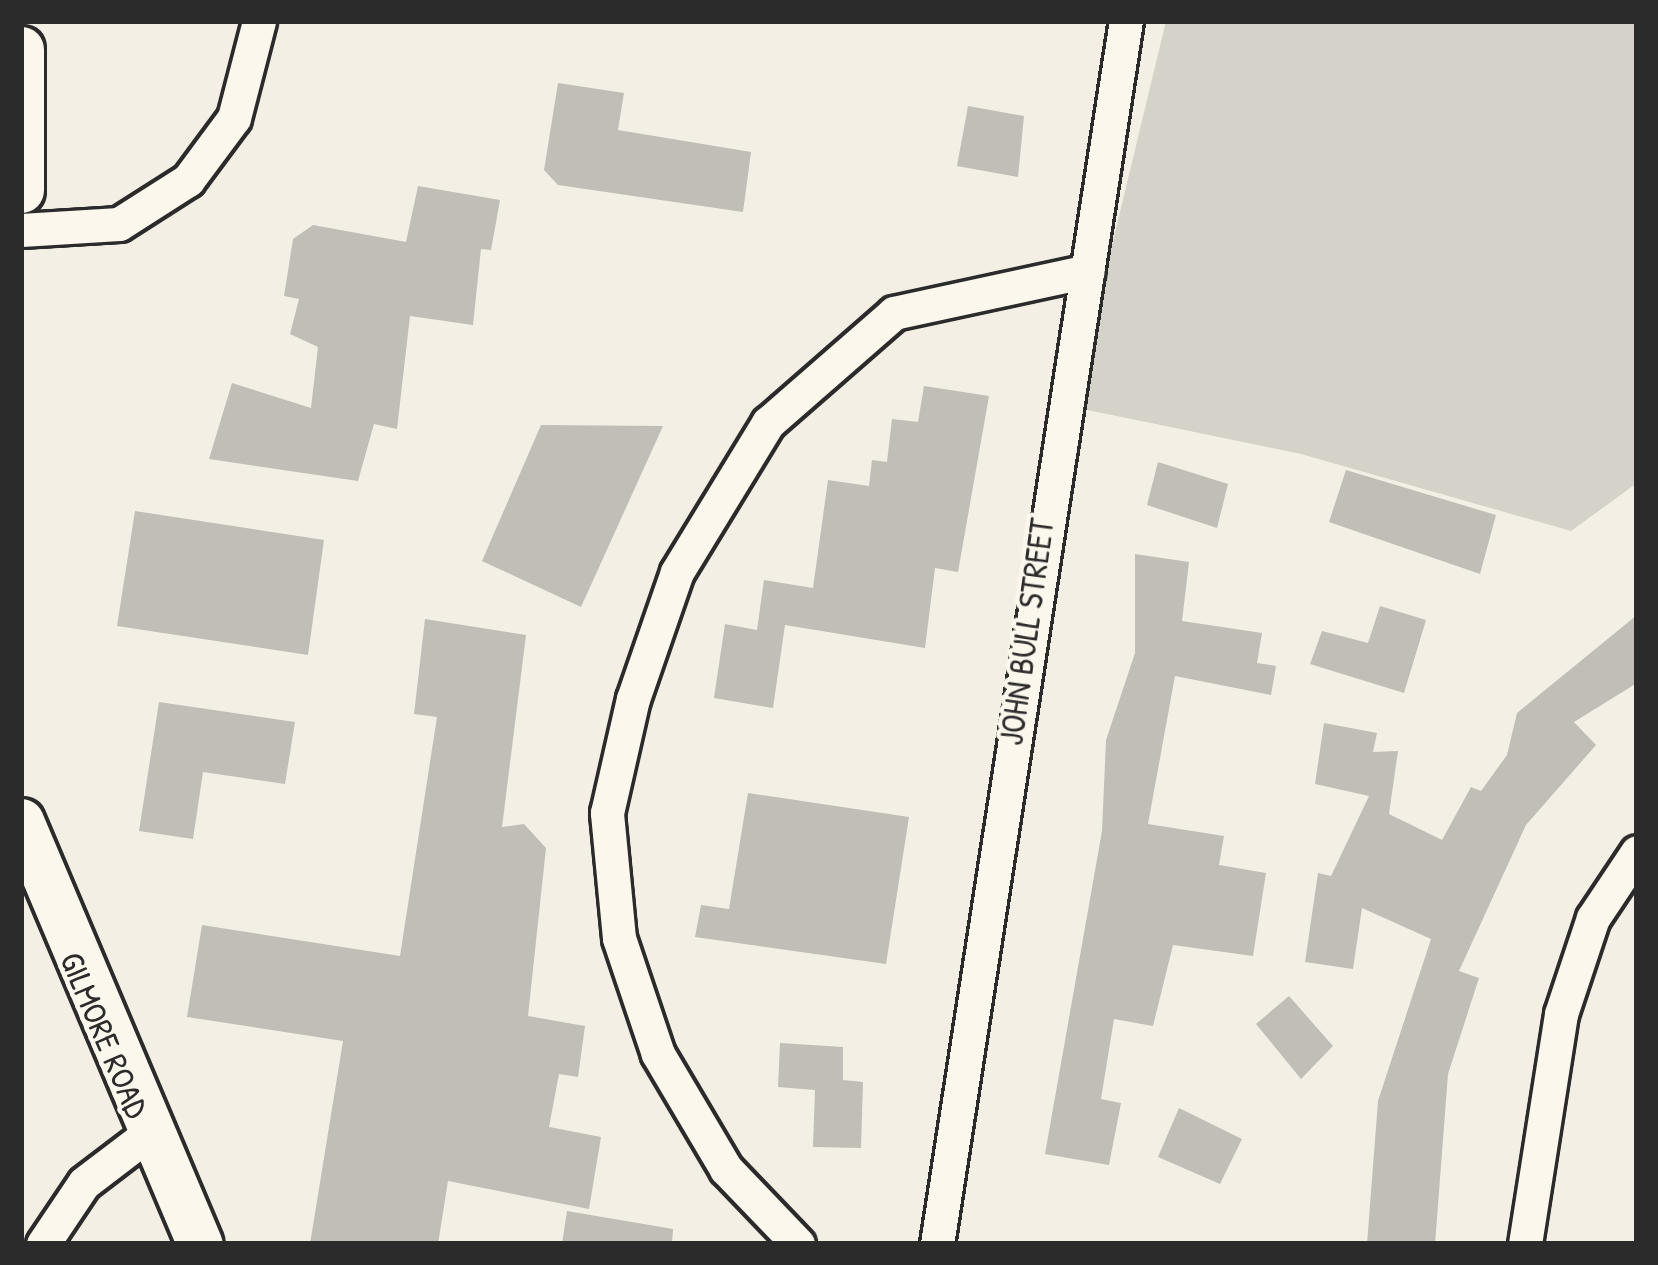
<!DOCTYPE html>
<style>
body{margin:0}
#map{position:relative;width:1658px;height:1265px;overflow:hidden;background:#f3efe4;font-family:"Patrick Hand",sans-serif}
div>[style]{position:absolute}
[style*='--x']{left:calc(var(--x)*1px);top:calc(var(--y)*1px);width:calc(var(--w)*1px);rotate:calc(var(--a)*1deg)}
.green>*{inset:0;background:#d5d2c9}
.building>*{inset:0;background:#c0beb6}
.roads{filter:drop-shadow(3px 0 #2b2b2b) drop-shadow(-3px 0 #2b2b2b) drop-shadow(0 3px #2b2b2b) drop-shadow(0 -3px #2b2b2b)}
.street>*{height:33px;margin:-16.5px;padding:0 16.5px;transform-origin:16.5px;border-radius:16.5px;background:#fbf7ec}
.secondary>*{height:45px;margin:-22.5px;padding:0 22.5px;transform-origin:22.5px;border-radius:22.5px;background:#fbf7ec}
span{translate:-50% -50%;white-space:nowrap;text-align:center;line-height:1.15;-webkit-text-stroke:9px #fbf7ec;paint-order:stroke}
.street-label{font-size:33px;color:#2b2b2b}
.frame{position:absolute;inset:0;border:24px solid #2b2b2b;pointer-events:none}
</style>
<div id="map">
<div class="green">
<div style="clip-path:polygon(1166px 21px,1637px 21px,1637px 483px,1571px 531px,1301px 454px,1073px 407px)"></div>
</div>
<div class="building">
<div style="clip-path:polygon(558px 83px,624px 93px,618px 130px,751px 152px,743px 212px,558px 185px,544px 170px)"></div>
<div style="clip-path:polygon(968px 106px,1024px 116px,1018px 177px,957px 166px)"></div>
<div style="clip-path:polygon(418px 186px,500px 200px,491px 250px,481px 249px,473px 325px,410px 316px,397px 429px,374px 424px,358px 481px,209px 459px,232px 383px,311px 408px,318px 347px,290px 334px,299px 299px,284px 296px,293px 239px,313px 225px,406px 242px)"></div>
<div style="clip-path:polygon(924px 386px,989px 396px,958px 572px,935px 568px,925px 648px,785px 625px,773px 708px,714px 698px,725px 624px,757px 630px,764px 580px,813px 588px,828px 480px,869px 486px,872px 460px,887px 462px,892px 419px,918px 422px)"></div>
<div style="clip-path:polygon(541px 425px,663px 426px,581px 607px,482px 561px)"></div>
<div style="clip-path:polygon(1158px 462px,1228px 484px,1217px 528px,1147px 505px)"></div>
<div style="clip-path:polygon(1346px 470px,1496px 515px,1480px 574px,1329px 522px)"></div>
<div style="clip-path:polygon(135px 511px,324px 540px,308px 655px,117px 626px)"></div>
<div style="clip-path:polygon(1135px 554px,1189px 562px,1182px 621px,1262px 633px,1257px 663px,1276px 666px,1271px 695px,1175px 676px,1148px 824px,1224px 836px,1219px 865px,1266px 873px,1253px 956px,1173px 945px,1153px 1026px,1114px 1019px,1101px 1099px,1121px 1103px,1109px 1165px,1045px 1154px,1102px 831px,1106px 740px,1135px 653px)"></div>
<div style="clip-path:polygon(1380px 606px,1426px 620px,1404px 693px,1310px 664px,1322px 631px,1368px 643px)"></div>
<div style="clip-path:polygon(1637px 615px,1637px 683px,1574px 722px,1596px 745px,1526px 825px,1459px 971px,1479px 978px,1448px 1074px,1435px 1244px,1367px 1244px,1378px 1101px,1431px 939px,1362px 908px,1353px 969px,1305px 962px,1318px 873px,1331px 876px,1369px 796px,1315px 784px,1324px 723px,1377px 733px,1373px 752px,1398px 751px,1389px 814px,1442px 840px,1471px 787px,1481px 791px,1507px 755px,1517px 713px)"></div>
<div style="clip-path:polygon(425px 619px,526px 635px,502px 827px,524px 824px,546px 848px,528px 1016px,585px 1026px,578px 1077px,559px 1074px,549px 1127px,601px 1137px,589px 1209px,448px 1181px,438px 1244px,310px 1244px,343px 1041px,187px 1017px,202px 925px,400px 956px,437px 717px,414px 714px)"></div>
<div style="clip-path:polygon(159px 702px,295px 722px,285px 784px,203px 772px,193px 839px,139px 831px)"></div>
<div style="clip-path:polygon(748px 793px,909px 817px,886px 964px,695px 937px,701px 905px,729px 909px)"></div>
<div style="clip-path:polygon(1289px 996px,1333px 1046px,1301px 1079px,1256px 1024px)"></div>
<div style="clip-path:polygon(780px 1043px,843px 1047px,843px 1080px,863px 1082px,861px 1148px,813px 1147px,815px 1090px,778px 1087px)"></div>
<div style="clip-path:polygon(1179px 1108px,1242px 1139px,1220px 1184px,1158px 1157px)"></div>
<div style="clip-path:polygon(567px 1211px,673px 1229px,672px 1244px,562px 1244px)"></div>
</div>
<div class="roads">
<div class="street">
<div style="--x:21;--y:230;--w:98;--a:-3.5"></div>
<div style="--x:119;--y:224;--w:82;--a:-32.5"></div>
<div style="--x:188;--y:180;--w:77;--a:-53.4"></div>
<div style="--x:234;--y:118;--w:100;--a:-75.5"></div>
<div style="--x:43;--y:1244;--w:73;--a:-56.1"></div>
<div style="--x:84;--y:1183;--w:79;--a:-37.3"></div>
<div style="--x:798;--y:1244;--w:104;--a:-133.8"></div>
<div style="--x:726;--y:1169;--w:134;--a:-120.6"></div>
<div style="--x:658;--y:1054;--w:122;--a:-108.6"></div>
<div style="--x:619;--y:938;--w:126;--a:-95.5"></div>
<div style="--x:607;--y:813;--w:117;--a:-77.2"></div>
<div style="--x:633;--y:699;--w:134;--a:-70.9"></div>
<div style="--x:677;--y:572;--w:175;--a:-58.6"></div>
<div style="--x:768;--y:423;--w:167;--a:-41.1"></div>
<div style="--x:894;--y:313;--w:198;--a:-12.2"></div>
<div style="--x:937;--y:1244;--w:1238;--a:-81.22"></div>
<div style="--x:1525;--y:1244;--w:233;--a:-81.1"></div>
<div style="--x:1561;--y:1014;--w:101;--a:-71.6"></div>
<div style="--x:1593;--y:918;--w:79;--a:-56.3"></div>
</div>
<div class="secondary">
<div style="--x:21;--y:49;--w:141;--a:90"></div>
<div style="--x:21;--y:821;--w:459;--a:67.1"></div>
</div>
</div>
<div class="street-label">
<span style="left:1027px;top:632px;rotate:-82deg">JOHN BULL STREET</span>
<span style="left:104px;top:1035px;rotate:67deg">GILMORE ROAD</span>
</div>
<div class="frame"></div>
</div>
